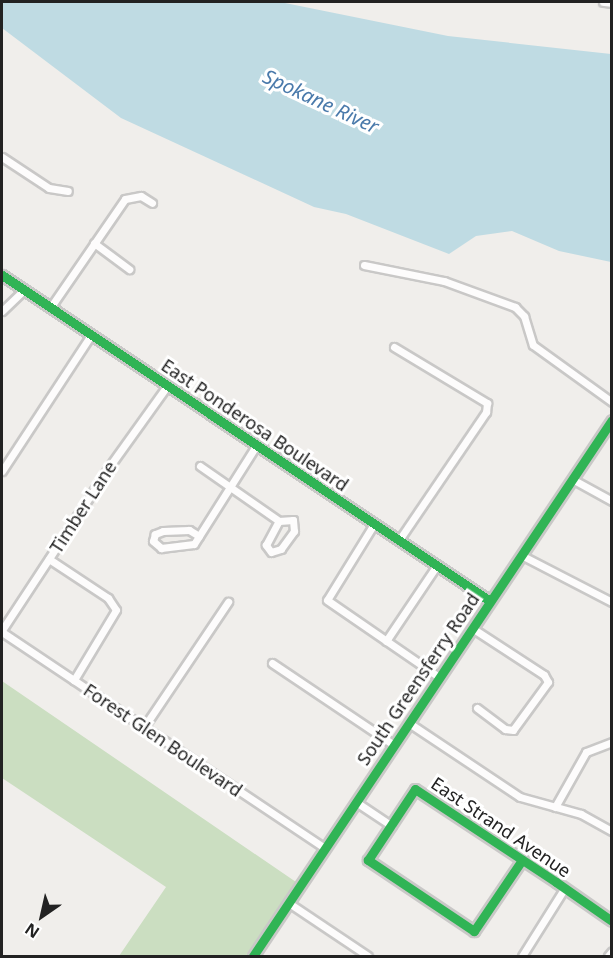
<!DOCTYPE html>
<style>
body{margin:0}
#map{position:relative;width:613px;height:958px;overflow:hidden;background:#f0eeeb;font-family:"Noto Sans",sans-serif}
div>[style]{position:absolute}
[style*='--x']{left:calc(var(--x)*1px);top:calc(var(--y)*1px);width:calc(var(--w)*1px);rotate:calc(var(--a)*1deg)}
.forest>*{inset:0;background:#cbdec1}
.water>*{inset:0;background:#bfdbe3}
.roads{filter:drop-shadow(2px 0 #c9c8c7) drop-shadow(-2px 0 #c9c8c7) drop-shadow(0 2px #c9c8c7) drop-shadow(0 -2px #c9c8c7)}
.street>*{height:7px;margin:-3.5px;padding:0 3.5px;transform-origin:3.5px;border-radius:3.5px;background:#fdfcfc}
.fast>*{height:9px;margin:-4.5px;padding:0 4.5px;transform-origin:4.5px;border-radius:4.5px;background:#30b455}
span{translate:-50% -50%;white-space:nowrap;text-align:center;line-height:1.15;-webkit-text-stroke:6px #fff;paint-order:stroke}
.street-label{font-size:18px;color:#222}
.water-label{font-size:20px;color:#4a7aab;font-style:italic}
.frame{position:absolute;inset:0;border:3px solid #222;pointer-events:none}
.north{position:absolute;left:12px;top:886px;width:60px;height:60px;-webkit-text-stroke:4px #fff;paint-order:stroke;rotate:214deg;font-size:16px;font-weight:700;line-height:24px;text-align:center;color:#222}
.north::after{content:'';display:block;margin:auto;width:21px;height:27px;background:#222;clip-path:polygon(50% 0,100% 100%,50% 72%,0 100%)}
</style>
<div id="map">
<div class="forest">
<div style="clip-path:polygon(2px 681px,296px 882px,246px 956px,119px 956px,166px 887px,2px 778px)"></div>
</div>
<div class="water">
<div style="clip-path:polygon(2px 2px,280px 2px,448px 36px,611px 54px,611px 262px,559px 251px,512px 231px,476px 236px,449px 254px,346px 214px,314px 207px,121px 118px,2px 28px)"></div>
</div>
<div class="roads">
<div class="street">
<div style="--x:603;--y:2;--w:9;--a:6"></div>
<div style="--x:2;--y:157;--w:56;--a:33.4"></div>
<div style="--x:49;--y:188;--w:19;--a:9"></div>
<div style="--x:94;--y:243;--w:44;--a:36.6"></div>
<div style="--x:364;--y:265;--w:82;--a:11.3"></div>
<div style="--x:444;--y:281;--w:76;--a:20.1"></div>
<div style="--x:515;--y:307;--w:13;--a:45"></div>
<div style="--x:524;--y:316;--w:30;--a:73"></div>
<div style="--x:533;--y:345;--w:97;--a:35.8"></div>
<div style="--x:50;--y:308;--w:132;--a:-55.5"></div>
<div style="--x:125;--y:199;--w:16;--a:-11"></div>
<div style="--x:141;--y:196;--w:13;--a:32"></div>
<div style="--x:2;--y:311;--w:30;--a:-44"></div>
<div style="--x:394;--y:347;--w:109;--a:31.1"></div>
<div style="--x:487;--y:403;--w:9;--a:96"></div>
<div style="--x:486;--y:412;--w:155;--a:124.2"></div>
<div style="--x:200;--y:466;--w:96;--a:34.8"></div>
<div style="--x:279;--y:521;--w:14;--a:-4"></div>
<div style="--x:293;--y:520;--w:11;--a:85"></div>
<div style="--x:294;--y:531;--w:22;--a:126"></div>
<div style="--x:281;--y:549;--w:10;--a:163"></div>
<div style="--x:271;--y:552;--w:9;--a:-126"></div>
<div style="--x:266;--y:545;--w:27;--a:-62"></div>
<div style="--x:2;--y:471;--w:163;--a:-56.8"></div>
<div style="--x:572;--y:479;--w:46;--a:28.8"></div>
<div style="--x:374;--y:524;--w:89;--a:121.7"></div>
<div style="--x:327;--y:600;--w:136;--a:34.5"></div>
<div style="--x:199;--y:536;--w:12;--a:-149"></div>
<div style="--x:189;--y:530;--w:26;--a:178"></div>
<div style="--x:163;--y:531;--w:9;--a:159"></div>
<div style="--x:155;--y:534;--w:7;--a:106"></div>
<div style="--x:153;--y:541;--w:11;--a:41"></div>
<div style="--x:161;--y:548;--w:33;--a:-7"></div>
<div style="--x:194;--y:544;--w:116;--a:-57.7"></div>
<div style="--x:521;--y:555;--w:102;--a:27.3"></div>
<div style="--x:49;--y:559;--w:71;--a:33.5"></div>
<div style="--x:108;--y:598;--w:14;--a:56"></div>
<div style="--x:116;--y:610;--w:82;--a:121"></div>
<div style="--x:472;--y:628;--w:86;--a:33.1"></div>
<div style="--x:544;--y:675;--w:8;--a:60"></div>
<div style="--x:548;--y:682;--w:59;--a:126.1"></div>
<div style="--x:513;--y:730;--w:8;--a:-173"></div>
<div style="--x:505;--y:729;--w:35;--a:-143"></div>
<div style="--x:2;--y:630;--w:195;--a:-56.7"></div>
<div style="--x:109;--y:467;--w:100;--a:-54.4"></div>
<div style="--x:2;--y:632;--w:389;--a:33.8"></div>
<div style="--x:386;--y:641;--w:92;--a:-56.1"></div>
<div style="--x:272;--y:663;--w:147;--a:33.9"></div>
<div style="--x:409;--y:723;--w:133;--a:33.7"></div>
<div style="--x:520;--y:797;--w:63;--a:15.6"></div>
<div style="--x:581;--y:814;--w:35;--a:29"></div>
<div style="--x:144;--y:727;--w:151;--a:-56.1"></div>
<div style="--x:356;--y:802;--w:43;--a:33.7"></div>
<div style="--x:555;--y:807;--w:63;--a:-60.6"></div>
<div style="--x:586;--y:752;--w:28;--a:-21"></div>
<div style="--x:289;--y:903;--w:95;--a:33.9"></div>
<div style="--x:522;--y:956;--w:79;--a:-57.9"></div>
<div style="--x:608;--y:956;--w:6;--a:-51"></div>
</div>
<div class="fast">
<div style="--x:2;--y:275;--w:587;--a:33.74"></div>
<div style="--x:522;--y:860;--w:86;--a:124.1"></div>
<div style="--x:474;--y:931;--w:128;--a:-146.2"></div>
<div style="--x:368;--y:860;--w:85;--a:-56.5"></div>
<div style="--x:415;--y:789;--w:169;--a:33.4"></div>
<div style="--x:556;--y:882;--w:68;--a:34.9"></div>
<div style="--x:253;--y:956;--w:645;--a:-56.19"></div>
</div>
</div>
<div class="street-label">
<span style="left:255px;top:425px;rotate:34deg">East Ponderosa Boulevard</span>
<span style="left:83px;top:507px;rotate:-57deg">Timber Lane</span>
<span style="left:418px;top:679px;rotate:-56deg">South Greensferry Road</span>
<span style="left:163px;top:740px;rotate:34deg">Forest Glen Boulevard</span>
<span style="left:501px;top:827px;rotate:34deg">East Strand Avenue</span>
</div>
<div class="water-label">
<span style="left:321px;top:101px;rotate:25deg">Spokane River</span>
</div>
<div class="frame"></div>
<div class="north">N</div>
</div>
